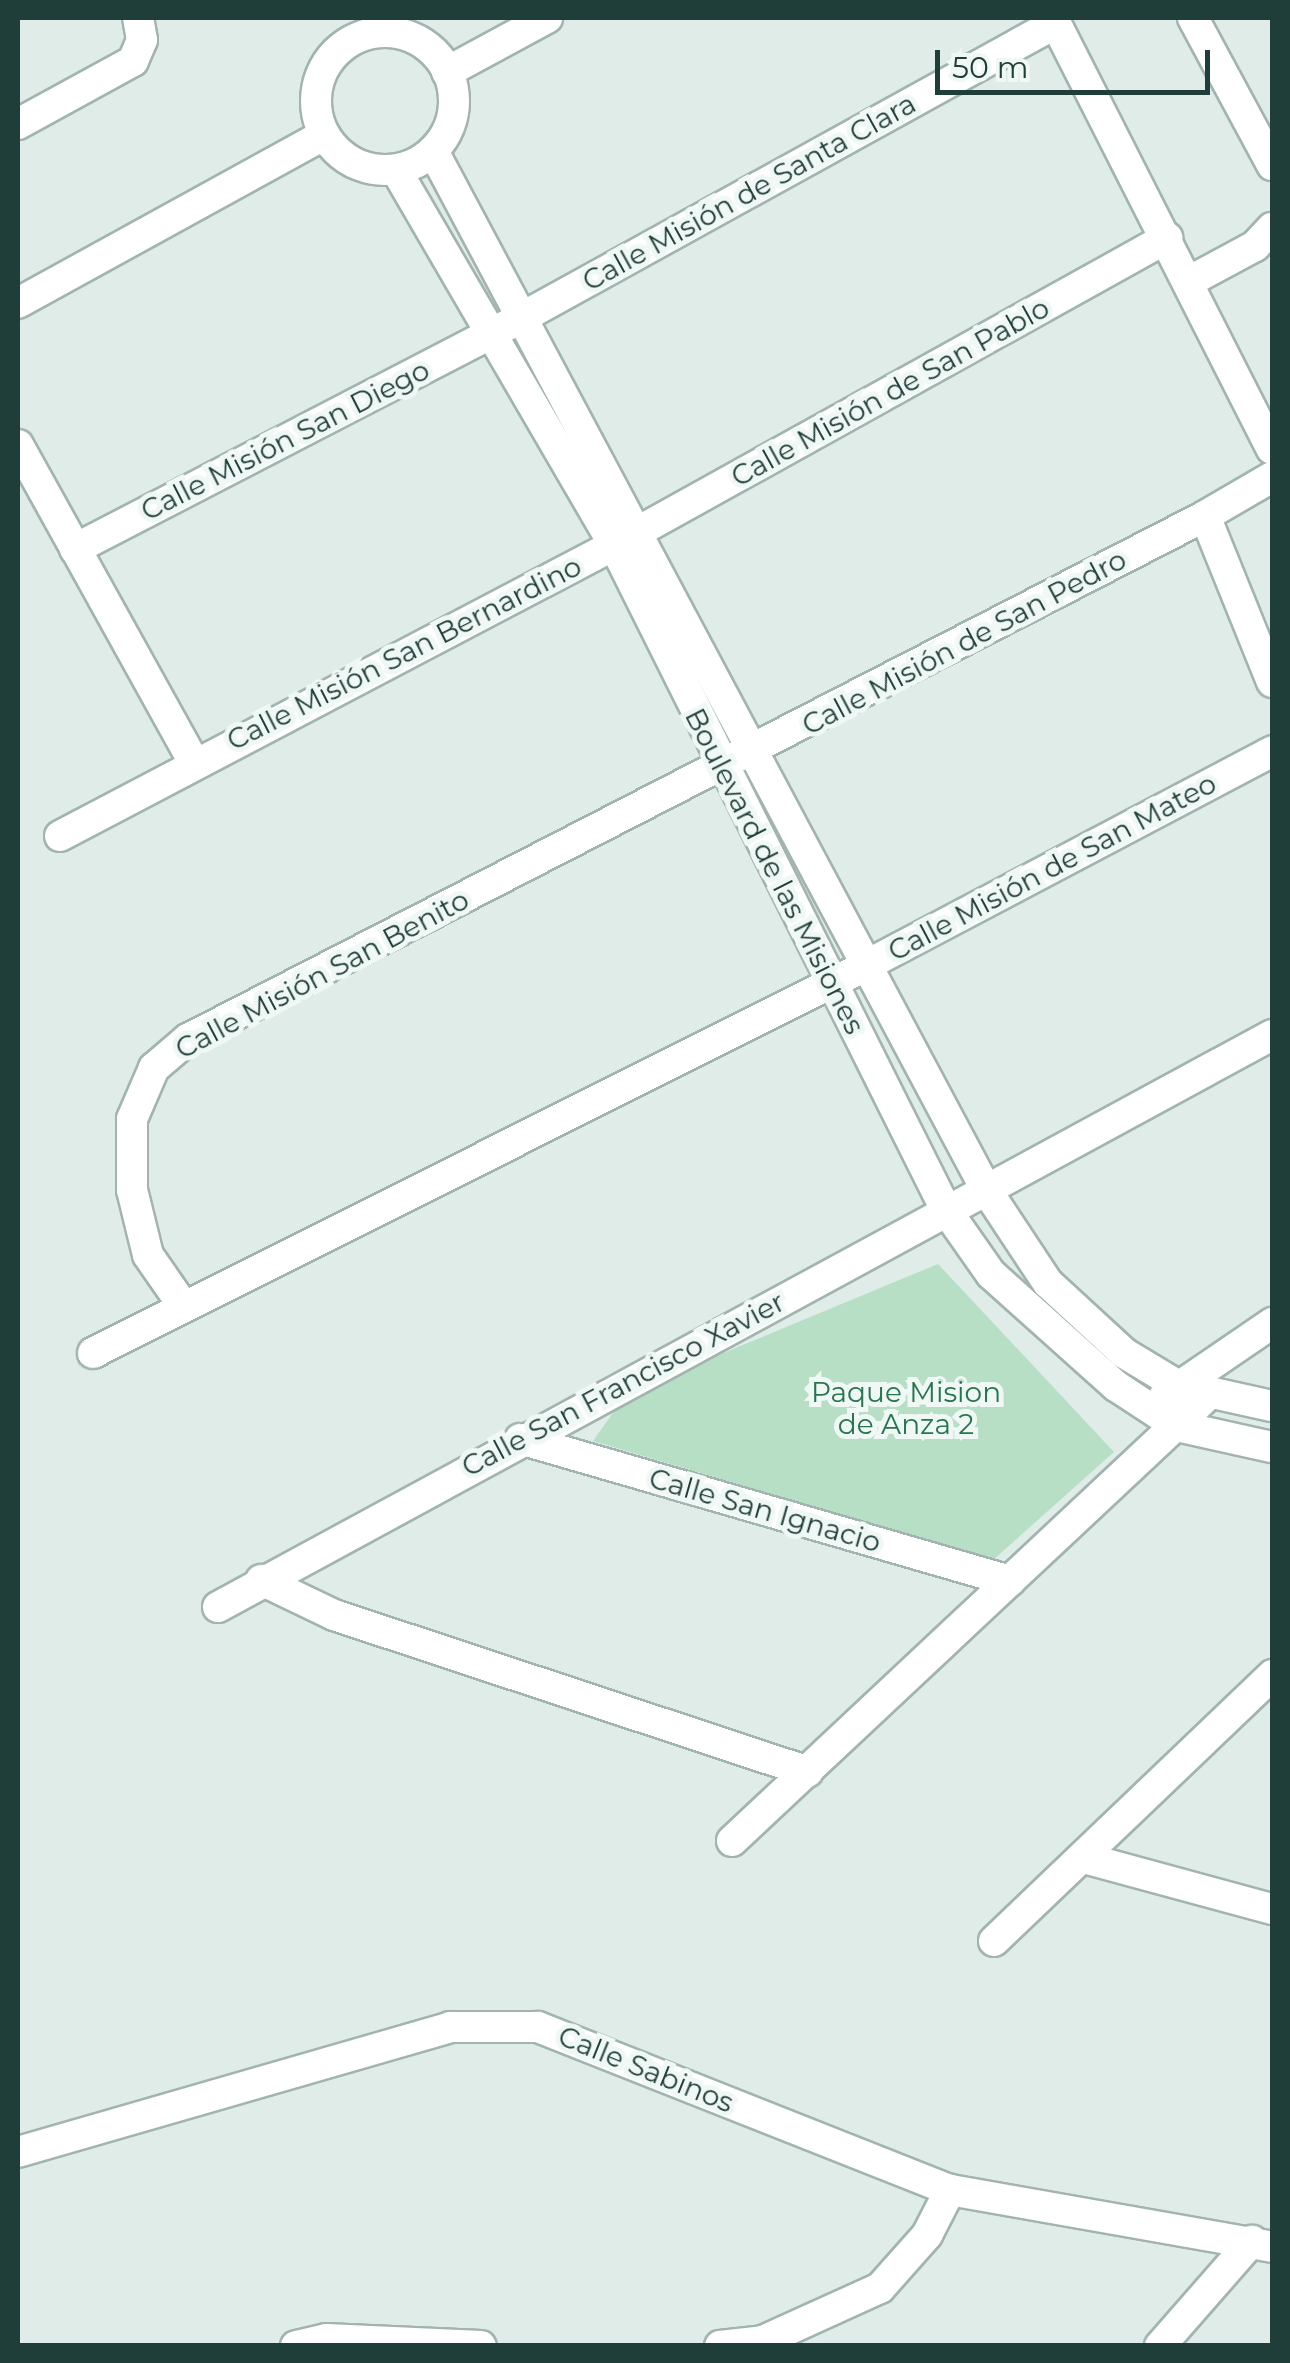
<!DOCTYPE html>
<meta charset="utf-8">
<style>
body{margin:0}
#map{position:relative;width:1290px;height:2363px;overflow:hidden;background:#dfece8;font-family:Montserrat,sans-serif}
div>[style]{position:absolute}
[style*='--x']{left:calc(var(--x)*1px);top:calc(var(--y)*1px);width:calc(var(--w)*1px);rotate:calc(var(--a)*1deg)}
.green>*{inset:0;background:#b6dfc6}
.roads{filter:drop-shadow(2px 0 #a2b4b0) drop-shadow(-2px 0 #a2b4b0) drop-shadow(0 2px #a2b4b0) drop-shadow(0 -2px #a2b4b0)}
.minor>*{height:30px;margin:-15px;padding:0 15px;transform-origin:15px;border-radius:15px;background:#fff}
.minor>.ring{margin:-15px;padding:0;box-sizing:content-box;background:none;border:30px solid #fff;border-radius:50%}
.tertiary>*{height:30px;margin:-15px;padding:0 15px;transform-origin:15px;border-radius:15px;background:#fff}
span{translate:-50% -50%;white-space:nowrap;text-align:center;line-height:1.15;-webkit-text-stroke:10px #f0f8f5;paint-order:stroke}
.street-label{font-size:28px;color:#1f3d39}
.park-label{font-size:28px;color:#267750}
.frame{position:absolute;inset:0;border:20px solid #1f3d39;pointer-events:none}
.scale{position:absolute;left:935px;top:50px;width:275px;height:45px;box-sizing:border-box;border:5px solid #1f3d39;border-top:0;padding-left:12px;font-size:30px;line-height:35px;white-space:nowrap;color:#1f3d39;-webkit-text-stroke:8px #f0f8f5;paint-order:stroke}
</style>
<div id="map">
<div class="green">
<div style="clip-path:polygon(938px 1264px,1114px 1452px,993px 1560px,593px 1441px,627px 1393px)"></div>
</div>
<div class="roads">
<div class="minor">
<div style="--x:1053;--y:18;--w:483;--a:63.1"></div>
<div style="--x:1193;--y:18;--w:167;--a:61.7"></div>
<div class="ring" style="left:316px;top:32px;width:108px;height:108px"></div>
<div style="--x:447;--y:72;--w:114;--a:-28.4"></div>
<div style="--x:18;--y:124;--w:131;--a:-28.7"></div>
<div style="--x:133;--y:61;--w:23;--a:-67"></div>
<div style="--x:142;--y:40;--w:22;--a:-100"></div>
<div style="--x:1188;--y:282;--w:76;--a:-28.2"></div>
<div style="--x:1255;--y:246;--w:25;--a:-47"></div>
<div style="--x:18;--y:303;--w:349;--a:-28.8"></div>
<div style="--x:18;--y:445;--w:363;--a:61"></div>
<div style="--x:1272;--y:477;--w:78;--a:149.8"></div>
<div style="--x:1205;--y:516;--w:179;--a:68"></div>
<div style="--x:75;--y:549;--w:502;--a:-27.38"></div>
<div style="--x:521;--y:318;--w:611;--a:-28.87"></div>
<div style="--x:60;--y:836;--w:626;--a:-27.71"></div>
<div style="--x:614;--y:545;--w:633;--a:-29.04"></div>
<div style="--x:184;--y:1307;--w:63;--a:-124.7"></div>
<div style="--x:148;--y:1255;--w:67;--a:-103.8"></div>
<div style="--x:132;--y:1190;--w:71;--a:-90"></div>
<div style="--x:132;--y:1119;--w:56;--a:-66.7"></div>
<div style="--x:154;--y:1068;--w:45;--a:-40.5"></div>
<div style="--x:188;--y:1039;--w:1144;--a:-27.21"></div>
<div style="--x:93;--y:1353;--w:864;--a:-26.62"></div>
<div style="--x:865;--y:966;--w:460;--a:-27.8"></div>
<div style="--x:1164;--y:1397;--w:131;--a:-34.4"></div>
<div style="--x:520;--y:1439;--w:510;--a:16.16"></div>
<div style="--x:261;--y:1580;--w:81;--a:25.6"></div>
<div style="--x:334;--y:1615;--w:499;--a:18.3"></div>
<div style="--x:218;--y:1607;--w:1199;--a:-28.49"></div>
<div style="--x:732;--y:1841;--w:655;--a:-43.14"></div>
<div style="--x:1084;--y:1858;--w:195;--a:15.2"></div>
<div style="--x:994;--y:1941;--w:385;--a:-43.7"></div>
<div style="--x:18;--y:2152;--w:450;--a:-16.1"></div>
<div style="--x:450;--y:2027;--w:88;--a:0"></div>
<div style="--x:538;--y:2027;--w:443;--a:21.6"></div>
<div style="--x:950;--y:2190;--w:327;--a:10"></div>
<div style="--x:296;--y:2346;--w:31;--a:-13"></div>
<div style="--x:326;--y:2339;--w:155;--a:2.6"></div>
<div style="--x:720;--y:2346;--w:43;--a:-6.6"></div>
<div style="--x:763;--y:2341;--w:128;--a:-24.4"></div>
<div style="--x:880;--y:2288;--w:71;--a:-48.4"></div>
<div style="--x:927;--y:2235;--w:51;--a:-62.9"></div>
<div style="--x:1160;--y:2346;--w:140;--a:-48.8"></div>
</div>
<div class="tertiary">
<div style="--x:433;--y:151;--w:1178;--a:61.96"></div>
<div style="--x:987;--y:1191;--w:110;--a:56.5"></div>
<div style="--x:1048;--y:1283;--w:103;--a:42.6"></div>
<div style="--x:1124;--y:1353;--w:62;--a:31.1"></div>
<div style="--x:1177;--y:1385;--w:97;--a:12.5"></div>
<div style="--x:396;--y:170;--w:434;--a:59.8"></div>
<div style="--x:614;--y:545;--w:743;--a:63.47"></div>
<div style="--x:946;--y:1210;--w:78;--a:54.9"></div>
<div style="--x:991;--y:1274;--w:168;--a:41.9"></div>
<div style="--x:1116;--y:1386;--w:73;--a:33.3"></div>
<div style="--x:1177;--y:1426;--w:97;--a:12.5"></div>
</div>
</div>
<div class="street-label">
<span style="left:749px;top:192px;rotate:-29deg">Calle Misión de Santa Clara</span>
<span style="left:890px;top:392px;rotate:-29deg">Calle Misión de San Pablo</span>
<span style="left:285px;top:440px;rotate:-27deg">Calle Misión San Diego</span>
<span style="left:964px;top:642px;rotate:-28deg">Calle Misión de San Pedro</span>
<span style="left:404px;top:653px;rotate:-27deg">Calle Misión San Bernardino</span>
<span style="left:1052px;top:867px;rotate:-28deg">Calle Misión de San Mateo</span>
<span style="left:775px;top:871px;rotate:63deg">Boulevard de las Misiones</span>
<span style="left:322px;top:974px;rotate:-28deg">Calle Misión San Benito</span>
<span style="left:623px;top:1384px;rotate:-28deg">Calle San Francisco Xavier</span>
<span style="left:765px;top:1510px;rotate:16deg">Calle San Ignacio</span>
<span style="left:646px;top:2069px;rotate:22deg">Calle Sabinos</span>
</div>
<div class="park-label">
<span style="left:906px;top:1408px">Paque Mision<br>de Anza 2</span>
</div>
<div class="frame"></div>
<div class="scale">50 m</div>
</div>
